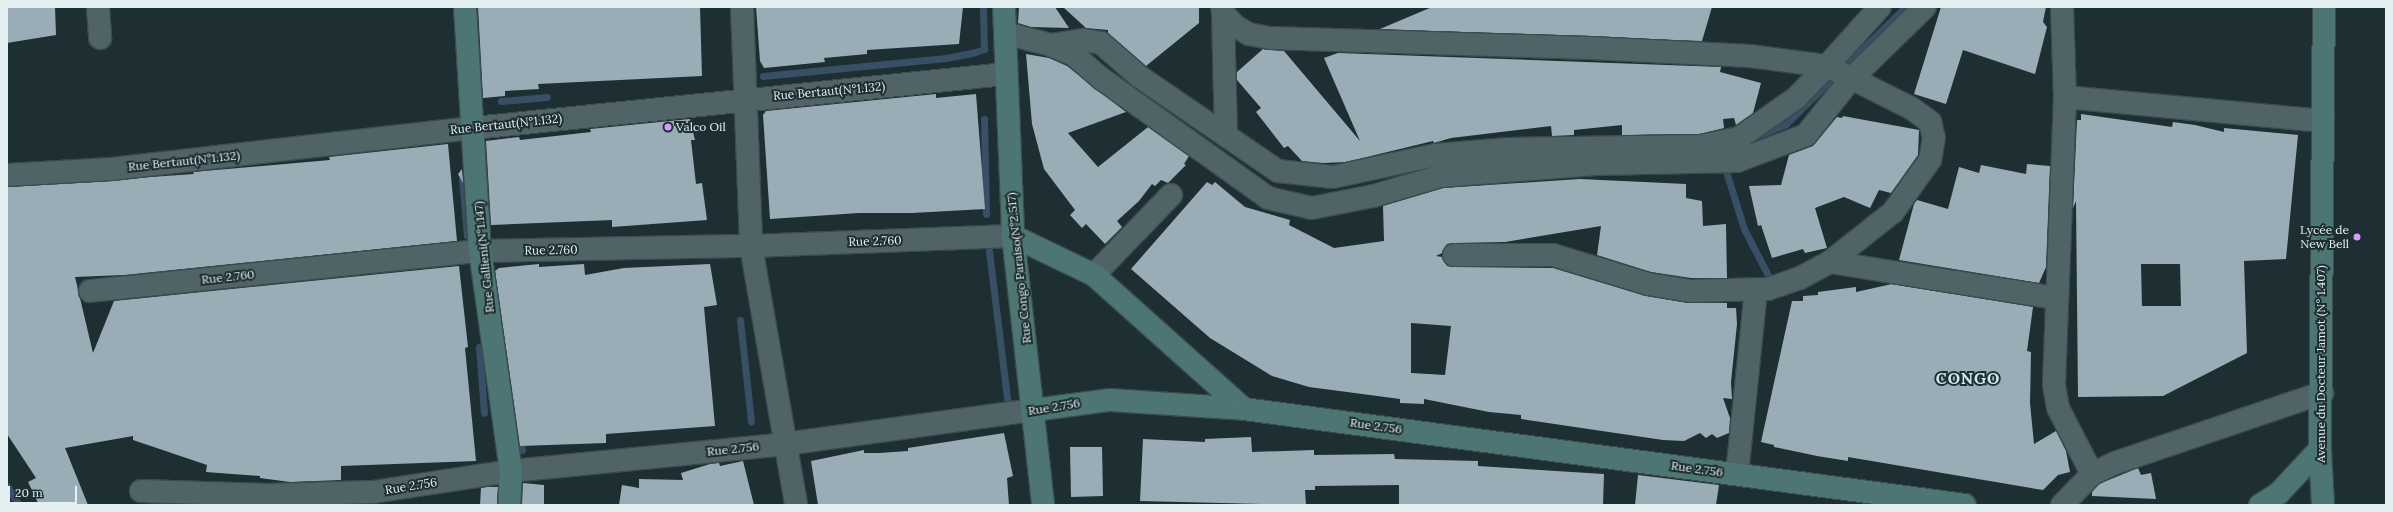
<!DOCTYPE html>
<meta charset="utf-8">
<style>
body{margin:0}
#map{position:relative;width:2393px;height:512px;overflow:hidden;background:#1d2f32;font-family:Lora,serif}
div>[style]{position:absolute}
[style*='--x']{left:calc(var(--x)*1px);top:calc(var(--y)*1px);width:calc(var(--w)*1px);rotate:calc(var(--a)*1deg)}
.stream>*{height:7px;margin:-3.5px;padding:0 3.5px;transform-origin:3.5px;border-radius:3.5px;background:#384f65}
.building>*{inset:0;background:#9aadb6}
.roads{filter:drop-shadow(1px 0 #3b4b4e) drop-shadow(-1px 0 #3b4b4e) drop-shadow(0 1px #3b4b4e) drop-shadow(0 -1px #3b4b4e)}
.street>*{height:22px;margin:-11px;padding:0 11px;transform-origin:11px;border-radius:11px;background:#506467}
.secondary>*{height:22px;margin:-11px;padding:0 11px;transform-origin:11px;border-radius:11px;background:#4d7574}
.dots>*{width:11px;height:11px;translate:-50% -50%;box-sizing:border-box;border:2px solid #1d2f32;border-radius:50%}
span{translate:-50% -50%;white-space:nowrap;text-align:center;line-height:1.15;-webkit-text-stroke:4px #1d2f32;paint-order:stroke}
.street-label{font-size:12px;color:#e4eff1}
.poi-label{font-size:12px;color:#e4eff1}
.left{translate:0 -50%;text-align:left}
.right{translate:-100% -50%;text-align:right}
.district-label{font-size:16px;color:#d2e9ec;font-weight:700;letter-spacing:1px}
.frame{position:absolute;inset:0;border:8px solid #e4eff1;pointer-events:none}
.scale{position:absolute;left:8px;top:486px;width:69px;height:18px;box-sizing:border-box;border:2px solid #e4eff1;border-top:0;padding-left:5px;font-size:12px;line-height:14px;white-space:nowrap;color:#e4eff1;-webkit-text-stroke:3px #1d2f32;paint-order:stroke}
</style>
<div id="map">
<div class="stream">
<div style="--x:763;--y:76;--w:184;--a:-5.6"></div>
<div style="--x:946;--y:58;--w:26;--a:-11"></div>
<div style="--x:972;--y:53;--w:13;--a:-18"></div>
<div style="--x:984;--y:49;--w:42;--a:-91.4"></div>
<div style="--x:501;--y:101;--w:46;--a:-5"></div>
<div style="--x:984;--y:119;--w:95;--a:88.8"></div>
<div style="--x:1759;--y:135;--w:29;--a:-22"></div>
<div style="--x:1786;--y:124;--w:167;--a:-44.5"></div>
<div style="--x:1724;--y:165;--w:67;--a:72.6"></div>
<div style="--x:1744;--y:229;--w:54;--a:62.5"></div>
<div style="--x:462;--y:179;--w:57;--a:85"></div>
<div style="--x:989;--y:251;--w:156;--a:83"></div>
<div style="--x:740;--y:320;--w:102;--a:83.8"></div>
<div style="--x:479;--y:347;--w:66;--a:85.7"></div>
<div style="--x:521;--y:437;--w:13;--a:86"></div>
<div style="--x:7;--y:486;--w:22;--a:58"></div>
</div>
<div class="building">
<div style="clip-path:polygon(7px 7px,55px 7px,56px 35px,7px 43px)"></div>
<div style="clip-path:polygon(478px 7px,700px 7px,702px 76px,538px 84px,539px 89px,505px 91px,505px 96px,483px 98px)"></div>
<div style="clip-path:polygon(756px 7px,963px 7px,959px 44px,867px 50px,867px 54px,824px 58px,825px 62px,764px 68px,760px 61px)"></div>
<div style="clip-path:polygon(1019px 7px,1055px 7px,1069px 28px,1031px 27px,1018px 23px)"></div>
<div style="clip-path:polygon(1063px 7px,1199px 7px,1199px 23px,1146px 66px,1108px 33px,1108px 30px,1086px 28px)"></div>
<div style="clip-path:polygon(1432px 7px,1712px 7px,1702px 41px,1380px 29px)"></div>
<div style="clip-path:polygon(1941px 7px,2046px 7px,2043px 22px,2047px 27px,2035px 74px,1963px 50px,1946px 104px,1914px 94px)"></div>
<div style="clip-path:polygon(1263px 49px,1284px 51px,1360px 141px,1324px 58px,1338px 53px,1721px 67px,1720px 72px,1761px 83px,1753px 113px,1736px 125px,1734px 118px,1723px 119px,1724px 128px,1700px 134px,1622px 135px,1622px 125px,1574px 130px,1574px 135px,1552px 136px,1551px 126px,1451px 138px,1434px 143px,1433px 141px,1346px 162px,1323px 163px,1302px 161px,1288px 146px,1284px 148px,1256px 112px,1261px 108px,1237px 80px,1237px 72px)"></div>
<div style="clip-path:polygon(1026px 54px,1049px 58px,1067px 66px,1126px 112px,1068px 133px,1098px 167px,1148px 127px,1189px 156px,1184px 164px,1186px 165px,1168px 183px,1161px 180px,1155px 186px,1152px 184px,1139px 201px,1117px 221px,1122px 227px,1105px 244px,1086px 224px,1082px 228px,1070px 215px,1075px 210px,1044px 169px,1032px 124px)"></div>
<div style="clip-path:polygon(936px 94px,936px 98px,976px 94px,985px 209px,912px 213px,859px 213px,770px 219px,763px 115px,766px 111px)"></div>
<div style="clip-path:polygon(evenodd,2081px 114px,2172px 127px,2173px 122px,2195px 125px,2224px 132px,2224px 128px,2298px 135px,2286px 259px,2244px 261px,2247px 353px,2163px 396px,2078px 397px,2076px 201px,2073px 208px,2077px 120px,2081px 120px,2081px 114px,2141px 264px,2180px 264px,2181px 306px,2142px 306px,2141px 264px)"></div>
<div style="clip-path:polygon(1843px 116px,1919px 130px,1918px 155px,1891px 193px,1879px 190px,1870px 208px,1844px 197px,1815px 208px,1827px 248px,1805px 253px,1803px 249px,1772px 258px,1761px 225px,1758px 226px,1749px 186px,1781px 185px,1789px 155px,1813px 146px,1837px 117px,1842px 118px)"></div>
<div style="clip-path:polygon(690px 119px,695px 140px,691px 140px,696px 184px,702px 183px,707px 220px,612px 227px,612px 220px,491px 225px,486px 141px,519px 137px,520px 140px,591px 132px,590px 129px)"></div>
<div style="clip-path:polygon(448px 144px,457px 241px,124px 275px,75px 277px,93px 353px,114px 301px,459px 266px,468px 347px,465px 348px,476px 461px,341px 466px,341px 480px,290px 482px,260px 478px,260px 476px,206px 472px,207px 465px,133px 440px,133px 436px,65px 448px,88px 505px,39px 505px,28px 482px,36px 478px,7px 434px,7px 187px,194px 174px,193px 172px,330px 160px,329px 157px)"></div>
<div style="clip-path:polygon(2027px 164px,2050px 166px,2046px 267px,2039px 283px,1899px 260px,1914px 204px,1917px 200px,1948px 209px,1959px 167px,1979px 173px,1981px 165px,2026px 174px)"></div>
<div style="clip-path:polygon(462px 169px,463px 183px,458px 174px)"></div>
<div style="clip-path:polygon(evenodd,1580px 179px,1686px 184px,1686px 198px,1702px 201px,1703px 226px,1726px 224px,1727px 278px,1691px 278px,1651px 272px,1597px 255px,1601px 226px,1505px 242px,1454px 243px,1447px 244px,1442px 253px,1436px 256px,1442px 257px,1447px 266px,1454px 267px,1553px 268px,1646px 296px,1688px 303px,1727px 303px,1727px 308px,1736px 308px,1737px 324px,1731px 382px,1732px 399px,1723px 398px,1730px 418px,1729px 433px,1717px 438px,1712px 434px,1706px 438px,1700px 433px,1684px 441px,1663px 440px,1521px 419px,1521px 415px,1489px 412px,1424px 399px,1424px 404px,1400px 403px,1400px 399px,1309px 387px,1272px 376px,1210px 338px,1131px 269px,1207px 182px,1212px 185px,1215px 182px,1245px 207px,1290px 220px,1289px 225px,1334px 248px,1384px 241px,1383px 206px,1443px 188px,1580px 179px,1411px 323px,1451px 326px,1445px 375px,1411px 373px,1411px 323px)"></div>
<div style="clip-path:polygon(539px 264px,539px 267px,584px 264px,585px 275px,624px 268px,710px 264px,717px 305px,704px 307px,715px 426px,606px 434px,606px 443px,520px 446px,495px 271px,499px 268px)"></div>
<div style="clip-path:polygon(1892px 284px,2033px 307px,2027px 351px,2031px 352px,2030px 403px,2034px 444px,2056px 431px,2066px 451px,2070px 472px,2058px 475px,2043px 490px,1848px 457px,1848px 461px,1817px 456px,1774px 447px,1774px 445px,1761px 442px,1792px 301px,1803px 301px,1803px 296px,1818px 295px,1818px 292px,1856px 287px,1856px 292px)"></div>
<div style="clip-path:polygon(1004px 433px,1013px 476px,1007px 478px,1009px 505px,818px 505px,811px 461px,864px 450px,864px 453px,879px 453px,908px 451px,908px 448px)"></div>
<div style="clip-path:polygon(1251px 437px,1252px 452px,1314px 450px,1314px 455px,1394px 454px,1395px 459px,1478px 461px,1478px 466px,1604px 474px,1603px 505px,1399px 505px,1399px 485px,1315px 486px,1315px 490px,1305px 490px,1306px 505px,1140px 501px,1143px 439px,1205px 442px,1205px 439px)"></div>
<div style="clip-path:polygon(1070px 447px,1102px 447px,1103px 496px,1071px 497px)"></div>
<div style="clip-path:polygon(743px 461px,754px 505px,619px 505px,622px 485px,639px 488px,639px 479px,683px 480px,681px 473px,710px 464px,719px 463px,720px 466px)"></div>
<div style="clip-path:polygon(2138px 468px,2141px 475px,2151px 473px,2156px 499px,2092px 496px,2092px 492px,2099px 484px)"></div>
<div style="clip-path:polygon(1638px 475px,1719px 485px,1716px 505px,1635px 505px)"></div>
<div style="clip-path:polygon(523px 483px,544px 485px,544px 505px,522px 505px)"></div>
<div style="clip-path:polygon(487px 487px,498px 487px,497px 505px,480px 505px,481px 488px)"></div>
</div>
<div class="roads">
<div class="street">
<div style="--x:98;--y:7;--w:31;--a:86"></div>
<div style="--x:742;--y:7;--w:239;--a:87.8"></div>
<div style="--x:751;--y:246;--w:263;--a:80.1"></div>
<div style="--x:1222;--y:7;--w:6;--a:81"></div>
<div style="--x:1223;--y:13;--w:18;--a:47"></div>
<div style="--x:1235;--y:26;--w:16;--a:30"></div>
<div style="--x:1249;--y:34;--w:21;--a:11"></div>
<div style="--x:1270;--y:38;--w:321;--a:1.8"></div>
<div style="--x:1591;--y:48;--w:159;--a:2.9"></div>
<div style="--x:1750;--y:56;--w:78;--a:7.4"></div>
<div style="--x:1827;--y:66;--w:79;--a:-48.1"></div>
<div style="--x:2062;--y:7;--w:90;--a:88.1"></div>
<div style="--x:2065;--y:97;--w:288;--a:92.2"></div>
<div style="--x:2054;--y:385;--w:23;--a:80"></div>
<div style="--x:2058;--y:408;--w:74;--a:62.7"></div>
<div style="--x:1223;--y:13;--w:123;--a:88.6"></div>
<div style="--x:1005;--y:33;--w:48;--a:14.6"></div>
<div style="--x:1051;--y:45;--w:25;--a:23"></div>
<div style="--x:1074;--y:55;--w:37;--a:41"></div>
<div style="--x:1102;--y:79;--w:204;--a:35.6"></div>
<div style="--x:1268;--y:198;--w:45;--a:12.8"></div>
<div style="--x:1312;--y:208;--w:62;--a:-11.1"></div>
<div style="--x:1373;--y:196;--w:71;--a:-16.4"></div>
<div style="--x:1441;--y:176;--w:155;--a:-4.4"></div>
<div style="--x:1596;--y:164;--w:141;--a:-1.2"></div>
<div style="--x:1737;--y:161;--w:74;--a:-20.6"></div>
<div style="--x:1806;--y:135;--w:72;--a:-51.2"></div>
<div style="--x:1851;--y:79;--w:103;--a:-44.2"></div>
<div style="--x:1051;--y:45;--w:33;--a:-9"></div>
<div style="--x:1084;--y:40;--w:17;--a:10"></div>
<div style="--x:1101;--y:43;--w:52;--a:41.1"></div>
<div style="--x:1140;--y:77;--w:167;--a:34.3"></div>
<div style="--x:1278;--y:171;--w:55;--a:6.2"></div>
<div style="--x:1333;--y:177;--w:105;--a:-12.1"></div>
<div style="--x:1436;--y:155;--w:73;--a:-4.7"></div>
<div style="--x:1509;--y:149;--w:192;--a:-0.9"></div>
<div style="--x:1701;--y:146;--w:39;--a:-12"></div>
<div style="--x:1739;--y:138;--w:70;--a:-35.1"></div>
<div style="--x:1796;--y:98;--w:45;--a:-45.9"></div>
<div style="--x:1827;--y:66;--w:94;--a:26.6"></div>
<div style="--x:1911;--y:108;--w:24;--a:36"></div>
<div style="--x:1930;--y:122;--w:16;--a:76"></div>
<div style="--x:1934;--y:138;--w:22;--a:100"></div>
<div style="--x:1930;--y:160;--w:64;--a:125.4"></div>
<div style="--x:1893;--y:212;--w:80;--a:141.6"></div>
<div style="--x:1830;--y:262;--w:34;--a:152"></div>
<div style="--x:1800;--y:278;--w:34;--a:161"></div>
<div style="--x:1768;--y:289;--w:78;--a:178.5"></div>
<div style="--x:1690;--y:291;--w:43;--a:-170.5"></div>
<div style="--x:1648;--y:284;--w:99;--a:-163"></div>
<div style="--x:1553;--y:255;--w:99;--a:180"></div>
<div style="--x:2065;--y:97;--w:259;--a:5.3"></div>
<div style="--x:7;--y:175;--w:105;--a:-3.3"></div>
<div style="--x:112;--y:169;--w:364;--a:-6.5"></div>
<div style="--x:474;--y:128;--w:535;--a:-5.8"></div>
<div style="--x:1830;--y:262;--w:229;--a:9.1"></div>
<div style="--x:1094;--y:275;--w:111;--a:-46.1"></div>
<div style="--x:90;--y:291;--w:392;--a:-5.9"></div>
<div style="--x:480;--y:251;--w:271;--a:-1.1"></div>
<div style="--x:751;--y:246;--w:262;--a:-2.2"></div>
<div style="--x:1737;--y:474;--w:185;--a:-84.1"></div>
<div style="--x:141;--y:491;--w:126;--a:1.8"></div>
<div style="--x:267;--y:495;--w:106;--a:-1.6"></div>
<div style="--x:373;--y:492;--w:140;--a:-8.7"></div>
<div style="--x:511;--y:471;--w:275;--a:-5.6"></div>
<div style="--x:785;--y:444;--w:251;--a:-7.8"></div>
<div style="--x:2062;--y:505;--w:43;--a:-45.9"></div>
<div style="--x:2092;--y:474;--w:25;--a:-26"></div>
<div style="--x:2115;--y:463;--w:219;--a:-18.7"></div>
</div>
<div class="secondary">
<div style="--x:465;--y:7;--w:244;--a:86.5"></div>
<div style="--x:480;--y:251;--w:222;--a:82"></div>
<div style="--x:511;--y:471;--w:34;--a:93"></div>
<div style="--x:1004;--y:7;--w:229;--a:87.7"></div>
<div style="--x:1013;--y:236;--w:271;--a:83.6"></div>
<div style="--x:1013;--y:236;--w:90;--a:25.7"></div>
<div style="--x:1094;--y:275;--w:201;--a:41.8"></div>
<div style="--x:1034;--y:410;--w:77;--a:-7.5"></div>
<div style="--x:1110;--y:400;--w:134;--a:3.8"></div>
<div style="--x:1244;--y:409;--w:727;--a:7.58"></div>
<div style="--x:2260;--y:505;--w:22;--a:-32"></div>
<div style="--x:2279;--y:493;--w:60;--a:-47"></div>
<div style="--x:2323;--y:505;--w:56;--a:-93.1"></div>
<div style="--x:2320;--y:449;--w:442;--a:-89.5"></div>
</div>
</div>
<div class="dots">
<div style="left:668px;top:127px;background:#d49cfb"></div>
<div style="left:2357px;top:237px;background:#d49cfb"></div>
</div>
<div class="street-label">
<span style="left:829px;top:91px;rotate:-5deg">Rue Bertaut(N°1.132)</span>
<span style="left:506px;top:124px;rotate:-6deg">Rue Bertaut(N°1.132)</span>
<span style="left:184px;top:161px;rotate:-6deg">Rue Bertaut(N°1.132)</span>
<span style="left:875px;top:241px;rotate:-2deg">Rue 2.760</span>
<span style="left:551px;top:250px;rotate:-1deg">Rue 2.760</span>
<span style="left:484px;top:257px;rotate:-96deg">Rue Gallieni(N°1.147)</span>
<span style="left:1019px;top:268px;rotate:-96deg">Rue Congo Paraiso(N°2.517)</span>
<span style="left:228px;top:277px;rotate:-6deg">Rue 2.760</span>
<span style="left:2321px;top:364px;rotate:-90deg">Avenue du Docteur Jamot (N° 1.407)</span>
<span style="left:1054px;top:407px;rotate:-9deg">Rue 2.756</span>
<span style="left:1376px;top:426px;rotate:8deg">Rue 2.756</span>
<span style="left:733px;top:449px;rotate:-6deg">Rue 2.756</span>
<span style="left:1697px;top:469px;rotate:8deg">Rue 2.756</span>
<span style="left:411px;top:486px;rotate:-9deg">Rue 2.756</span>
</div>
<div class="poi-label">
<span class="left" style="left:676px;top:127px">Valco Oil</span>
<span class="right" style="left:2349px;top:237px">Lycée de<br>New Bell</span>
</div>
<div class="district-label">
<span style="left:1968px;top:378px">CONGO</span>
</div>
<div class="frame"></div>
<div class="scale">20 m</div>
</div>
